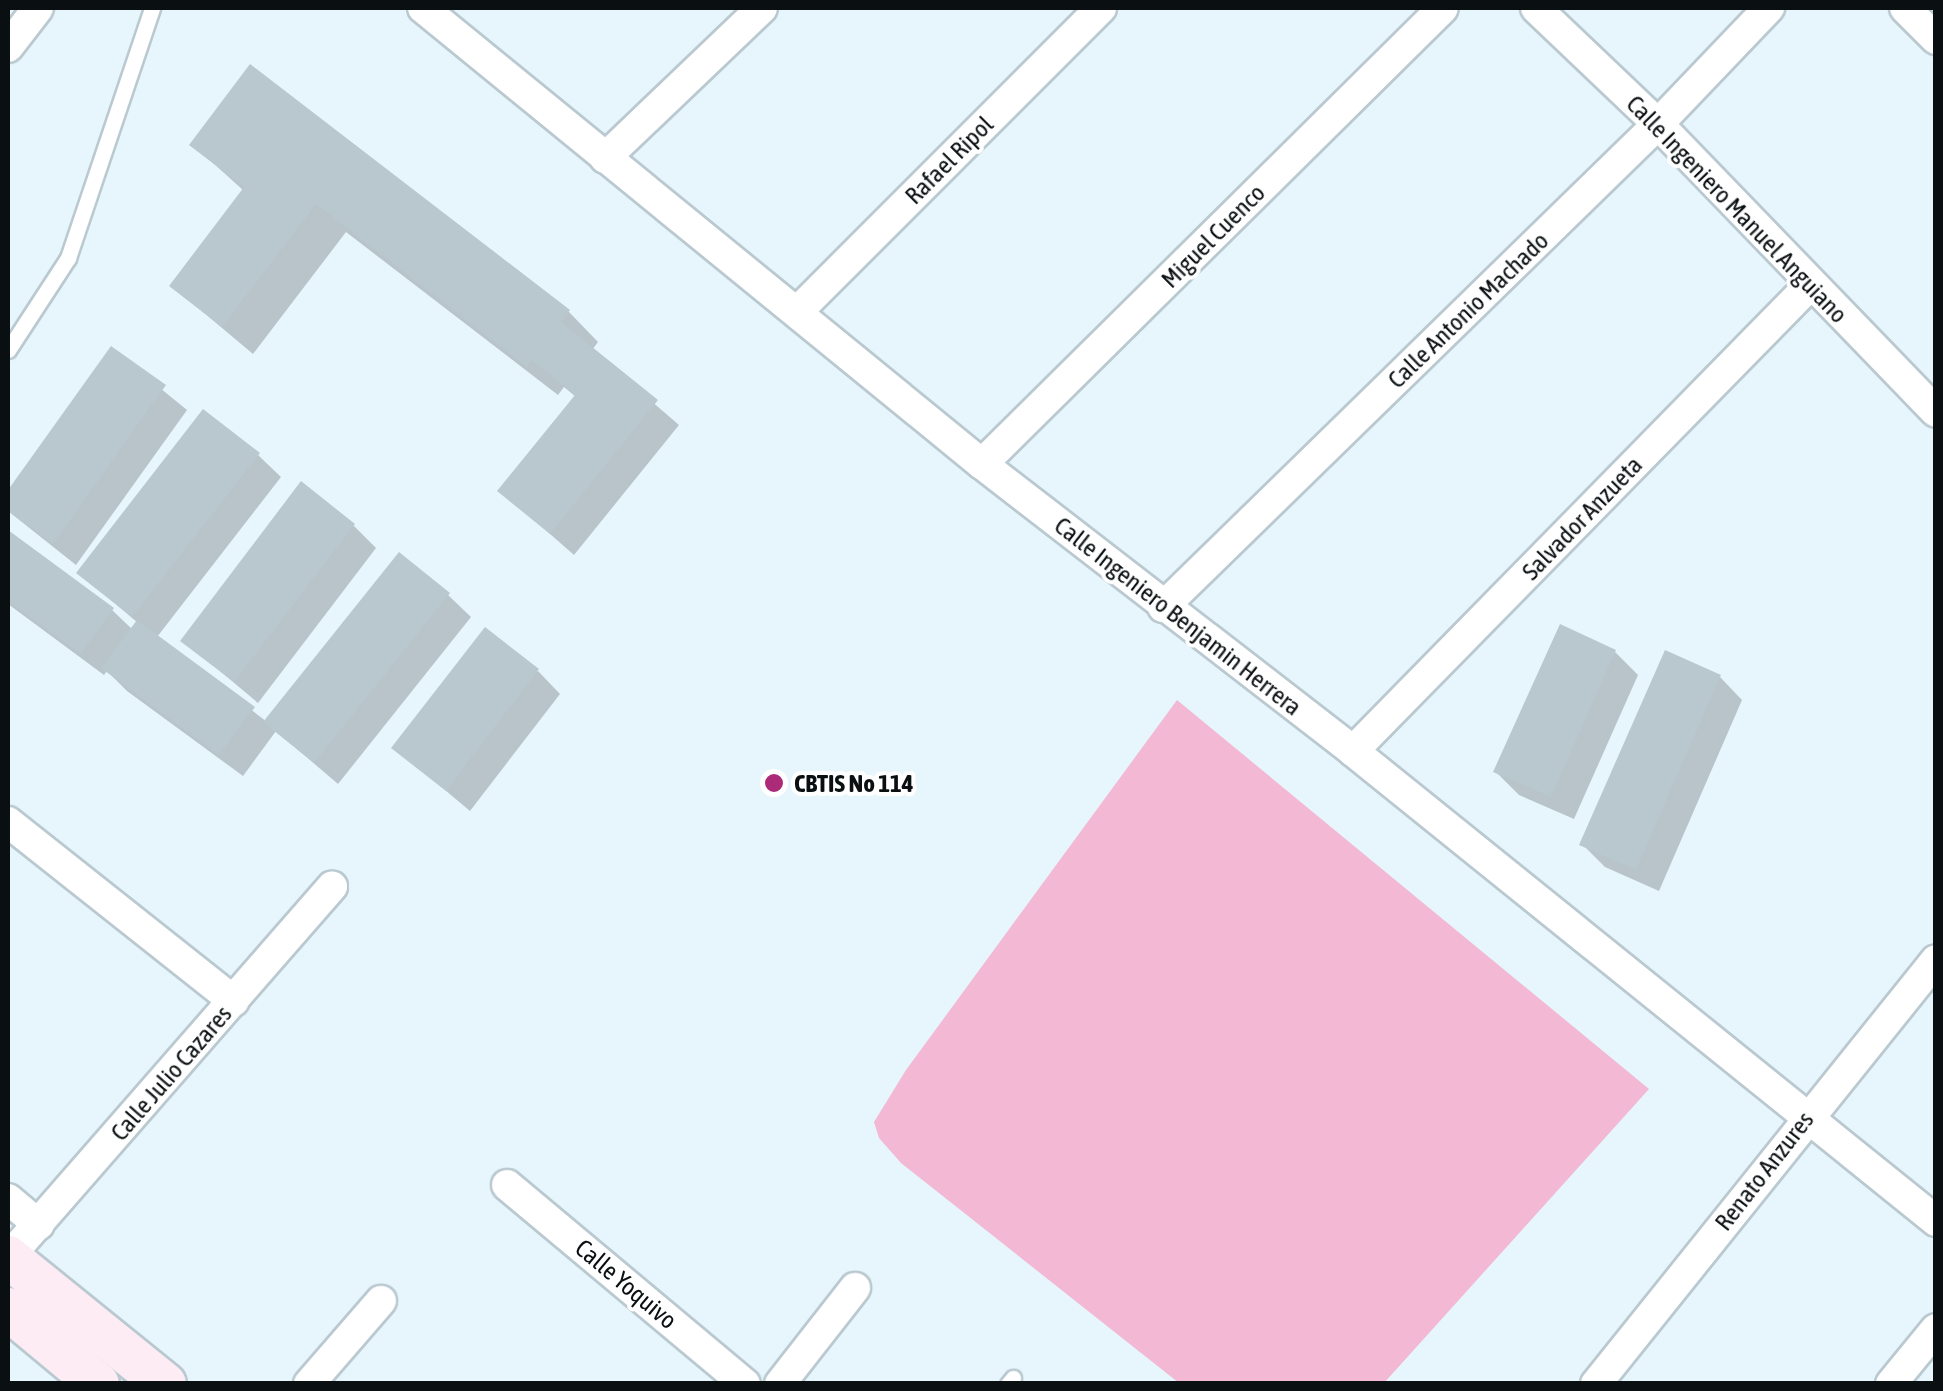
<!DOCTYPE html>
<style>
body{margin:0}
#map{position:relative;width:1943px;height:1391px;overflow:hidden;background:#e6f6fc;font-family:"Asap Condensed",sans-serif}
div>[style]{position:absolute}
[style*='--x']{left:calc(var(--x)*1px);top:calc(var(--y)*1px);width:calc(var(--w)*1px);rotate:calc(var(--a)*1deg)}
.green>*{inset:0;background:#f2b8d4}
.shadow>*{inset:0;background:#0003}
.building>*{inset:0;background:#b8c8ce}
.roads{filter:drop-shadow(2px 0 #bac9d0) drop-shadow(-2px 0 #bac9d0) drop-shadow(0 2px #bac9d0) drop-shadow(0 -2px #bac9d0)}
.service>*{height:15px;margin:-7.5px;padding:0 7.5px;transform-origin:7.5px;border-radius:7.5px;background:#fff}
.minor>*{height:30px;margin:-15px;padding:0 15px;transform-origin:15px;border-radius:15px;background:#fff}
.secondary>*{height:42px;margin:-21px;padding:0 21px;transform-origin:21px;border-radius:21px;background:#feecf4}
.dots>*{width:28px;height:28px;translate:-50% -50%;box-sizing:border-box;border:5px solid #fff;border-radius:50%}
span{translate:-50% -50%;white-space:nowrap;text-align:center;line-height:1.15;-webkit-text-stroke:8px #fff;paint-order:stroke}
.street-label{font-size:25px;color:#0a0f11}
.poi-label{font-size:25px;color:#0a0f11;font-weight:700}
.left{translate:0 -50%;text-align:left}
.frame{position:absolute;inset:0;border:10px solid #0a0f11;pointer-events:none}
</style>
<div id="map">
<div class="green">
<div style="clip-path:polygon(1177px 700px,1649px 1089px,1384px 1383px,1179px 1383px,901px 1163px,879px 1138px,874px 1122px,906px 1070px)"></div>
</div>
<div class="shadow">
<div style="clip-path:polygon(192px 144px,569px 312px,598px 342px,592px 350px,679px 425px,574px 555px,501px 491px,576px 397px,564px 387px,558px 395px,346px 232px,253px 354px,172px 286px,244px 191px)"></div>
<div style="clip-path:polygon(112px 349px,187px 410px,76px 565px,8px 511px,8px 494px)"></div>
<div style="clip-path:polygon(258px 455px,281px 477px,157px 637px,267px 722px,448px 595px,471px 617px,338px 784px,276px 731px,243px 776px,127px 691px,107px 671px,104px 675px,8px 604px,8px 533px,112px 610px,133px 630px,138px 623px,79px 573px)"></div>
<div style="clip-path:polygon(353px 525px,376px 548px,258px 703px,183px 640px)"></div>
<div style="clip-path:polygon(1615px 652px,1638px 675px,1574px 819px,1519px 795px,1496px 772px)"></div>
<div style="clip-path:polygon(538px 671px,560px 694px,470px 811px,395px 748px)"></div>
<div style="clip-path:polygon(1720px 677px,1742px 700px,1659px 891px,1605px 867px,1582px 844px)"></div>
</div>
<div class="building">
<div style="clip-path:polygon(250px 64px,570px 310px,561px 322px,658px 400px,550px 534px,497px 491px,575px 395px,532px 360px,527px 367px,316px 204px,222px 327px,169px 286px,244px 187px,189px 145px)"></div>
<div style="clip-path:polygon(111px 346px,166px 385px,53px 544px,8px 511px,8px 490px)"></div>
<div style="clip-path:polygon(203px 409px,260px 453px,132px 617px,76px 573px)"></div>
<div style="clip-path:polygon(301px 481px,355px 524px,234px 682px,180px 641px)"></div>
<div style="clip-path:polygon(8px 530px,114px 608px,81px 654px,8px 601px)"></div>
<div style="clip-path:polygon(399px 552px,450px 593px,314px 763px,263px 722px)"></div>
<div style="clip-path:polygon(137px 620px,255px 707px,219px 755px,101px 668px)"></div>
<div style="clip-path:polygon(1560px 624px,1616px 650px,1551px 797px,1493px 772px)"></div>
<div style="clip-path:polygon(485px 627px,539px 669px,446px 791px,391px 748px)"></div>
<div style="clip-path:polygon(1665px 650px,1721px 675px,1636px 870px,1579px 845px)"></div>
</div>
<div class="roads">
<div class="service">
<div style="--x:8;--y:350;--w:110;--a:-56.9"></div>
<div style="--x:68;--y:258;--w:264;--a:-71.4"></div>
<div style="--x:1008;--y:1384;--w:8;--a:-50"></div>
</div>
<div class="minor">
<div style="--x:423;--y:8;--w:721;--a:39.21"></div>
<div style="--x:982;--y:464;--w:469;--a:37.7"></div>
<div style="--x:1353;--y:751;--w:749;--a:38.87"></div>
<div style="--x:1536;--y:8;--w:168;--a:43.6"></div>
<div style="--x:1658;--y:124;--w:400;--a:46"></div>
<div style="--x:1905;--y:8;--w:44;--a:45"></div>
<div style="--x:8;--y:47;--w:49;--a:-52.4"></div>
<div style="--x:605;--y:158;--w:217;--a:-43.7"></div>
<div style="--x:797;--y:312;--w:430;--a:-45"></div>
<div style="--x:982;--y:464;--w:648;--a:-44.69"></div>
<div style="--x:1163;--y:607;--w:692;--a:-44.3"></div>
<div style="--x:1658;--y:124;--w:161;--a:-46.3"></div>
<div style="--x:1353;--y:751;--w:653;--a:-45.56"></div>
<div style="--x:8;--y:822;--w:288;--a:38.4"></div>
<div style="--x:507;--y:1185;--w:310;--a:39.9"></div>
<div style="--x:8;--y:1199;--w:40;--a:40"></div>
<div style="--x:8;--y:1258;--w:493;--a:-48.9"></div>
<div style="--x:309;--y:1384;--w:110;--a:-49.1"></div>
<div style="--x:780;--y:1384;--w:122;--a:-52"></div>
<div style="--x:1596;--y:1384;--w:543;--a:-51.27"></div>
<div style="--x:1891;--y:1384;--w:71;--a:-50.7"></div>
</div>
<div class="secondary">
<div style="--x:8;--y:1257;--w:202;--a:39"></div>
<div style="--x:8;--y:1309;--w:117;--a:39.8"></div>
</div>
</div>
<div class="dots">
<div style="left:774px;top:783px;background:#ac2b78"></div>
</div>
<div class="street-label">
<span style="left:949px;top:160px;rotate:-45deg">Rafael Ripol</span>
<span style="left:1737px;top:209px;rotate:46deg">Calle Ingeniero Manuel Anguiano</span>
<span style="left:1213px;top:236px;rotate:-45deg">Miguel Cuenco</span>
<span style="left:1468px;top:310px;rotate:-44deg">Calle Antonio Machado</span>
<span style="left:1582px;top:518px;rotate:-46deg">Salvador Anzueta</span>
<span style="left:1178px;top:616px;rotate:38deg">Calle Ingeniero Benjamin Herrera</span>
<span style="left:171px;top:1073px;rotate:-49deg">Calle Julio Cazares</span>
<span style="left:1764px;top:1171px;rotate:-52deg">Renato Anzures</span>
<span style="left:626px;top:1284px;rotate:40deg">Calle Yoquivo</span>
</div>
<div class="poi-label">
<span class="left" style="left:794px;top:783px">CBTIS No 114</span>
</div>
<div class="frame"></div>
</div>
